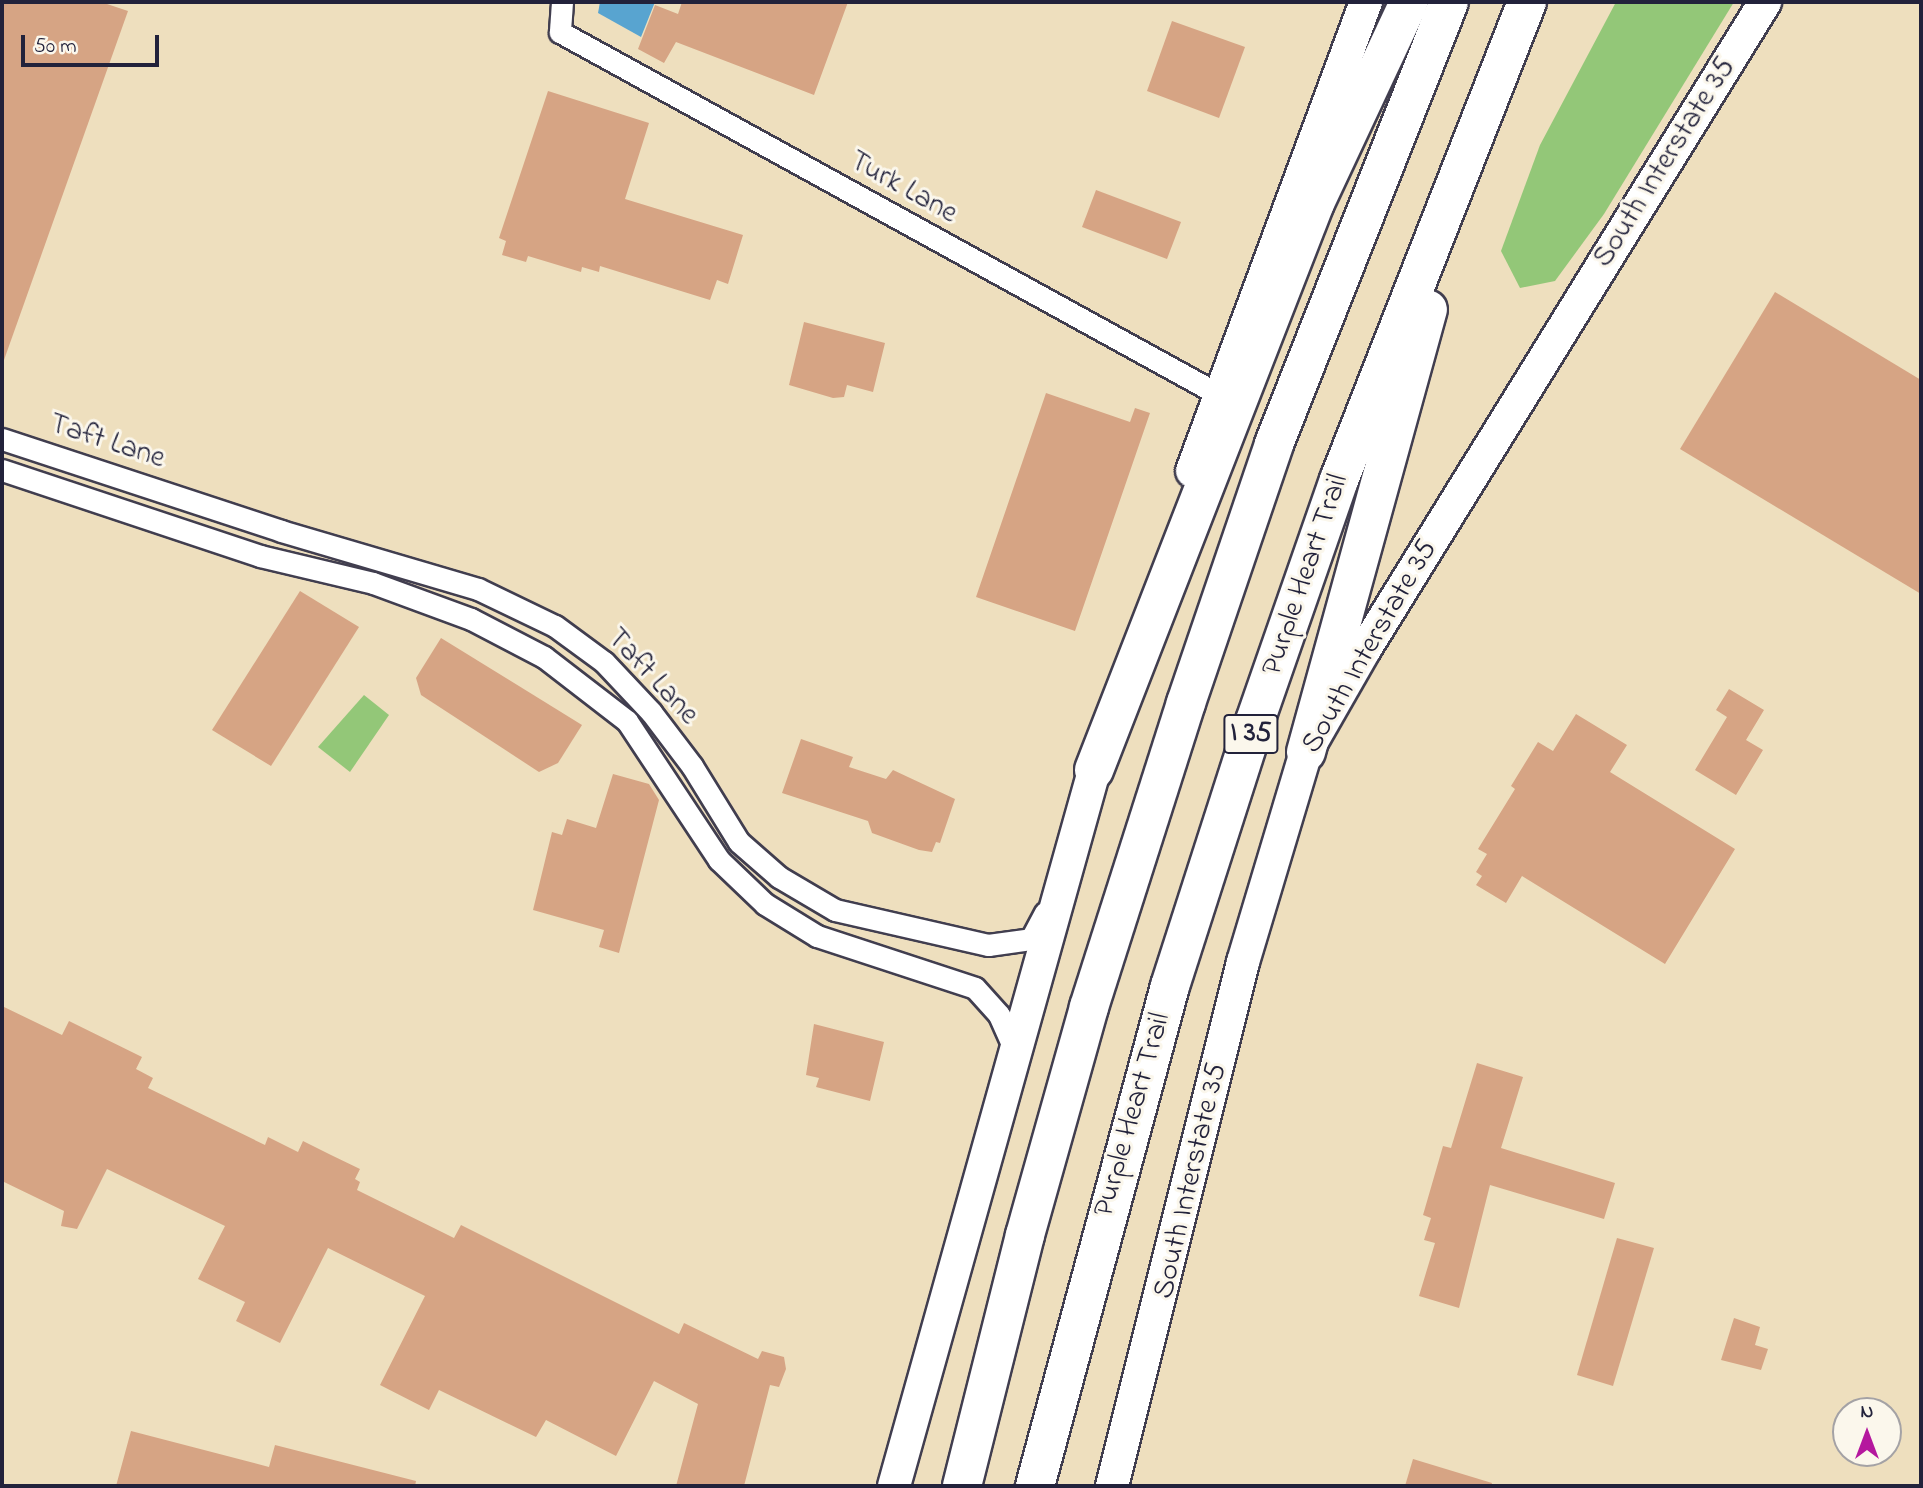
<!DOCTYPE html>
<style>
body{margin:0}
#map{position:relative;width:1923px;height:1488px;overflow:hidden;background:#eedfbe;font-family:"Indie Flower",sans-serif}
div>[style]{position:absolute}
[style*='--x']{left:calc(var(--x)*1px);top:calc(var(--y)*1px);width:calc(var(--w)*1px);rotate:calc(var(--a)*1deg)}
.green>*{inset:0;background:#93c778}
.water>*{inset:0;background:#58a4d0}
.building>*{inset:0;background:#d6a484}
.roads{filter:drop-shadow(2px 0 #413e4f) drop-shadow(-2px 0 #413e4f) drop-shadow(0 2px #413e4f) drop-shadow(0 -2px #413e4f)}
.minor>*{height:21px;margin:-10.5px;padding:0 10.5px;transform-origin:10.5px;border-radius:10.5px;background:#fff}
.secondary>*{height:32px;margin:-16px;padding:0 16px;transform-origin:16px;border-radius:16px;background:#fff}
.motorway>*{height:38px;margin:-19px;padding:0 19px;transform-origin:19px;border-radius:19px;background:#fff}
span{translate:-50% -50%;white-space:nowrap;text-align:center;line-height:1.15;-webkit-text-stroke:6px #fbf7ec;paint-order:stroke}
.shield-label span{padding:2px 5px;background:#fbf7ec;border:2px solid;border-radius:5px;-webkit-text-stroke-width:0}
.shield-label{font-size:28px;color:#22223b;font-weight:700}
.street-label{font-size:30px;color:#22223b}
.frame{position:absolute;inset:0;border:4px solid #22223b;pointer-events:none}
.north{position:absolute;left:1832px;top:1397px;width:70px;height:70px;box-sizing:border-box;background:#fbf7ec;border:2px solid #a4a2a5;border-radius:50%;rotate:0deg;font-size:19px;font-weight:700;line-height:28px;text-align:center;color:#22223b}
.north::after{content:'';display:block;margin:auto;width:24px;height:32px;background:#b5179e;clip-path:polygon(50% 0,100% 100%,50% 72%,0 100%)}
.scale{position:absolute;left:21px;top:35px;width:138px;height:32px;box-sizing:border-box;border:4px solid #22223b;border-top:0;padding-left:9px;font-size:21px;line-height:24px;white-space:nowrap;color:#22223b;-webkit-text-stroke:5px #fbf7ec;paint-order:stroke}
</style>
<div id="map">
<div class="green">
<div style="clip-path:polygon(1616px 2px,1734px 2px,1604px 214px,1555px 281px,1520px 288px,1501px 251px,1540px 145px)"></div>
<div style="clip-path:polygon(364px 695px,389px 715px,350px 772px,318px 747px)"></div>
</div>
<div class="water">
<div style="clip-path:polygon(600px 2px,655px 2px,641px 37px,598px 13px)"></div>
</div>
<div class="building">
<div style="clip-path:polygon(2px 2px,101px 2px,128px 11px,4px 360px)"></div>
<div style="clip-path:polygon(682px 2px,848px 2px,814px 95px,676px 42px,664px 63px,638px 49px,655px 5px,678px 14px)"></div>
<div style="clip-path:polygon(1172px 21px,1245px 47px,1219px 118px,1147px 91px)"></div>
<div style="clip-path:polygon(548px 91px,649px 123px,625px 199px,743px 235px,728px 284px,717px 280px,710px 300px,600px 266px,599px 272px,582px 267px,581px 272px,528px 256px,526px 262px,502px 255px,506px 241px,499px 238px)"></div>
<div style="clip-path:polygon(1096px 190px,1181px 222px,1167px 259px,1082px 227px)"></div>
<div style="clip-path:polygon(1775px 292px,1921px 380px,1921px 594px,1680px 449px)"></div>
<div style="clip-path:polygon(804px 322px,885px 343px,873px 392px,847px 385px,844px 397px,833px 398px,789px 385px)"></div>
<div style="clip-path:polygon(1046px 393px,1130px 422px,1135px 408px,1150px 413px,1075px 631px,976px 597px)"></div>
<div style="clip-path:polygon(300px 591px,359px 627px,271px 766px,212px 730px)"></div>
<div style="clip-path:polygon(441px 638px,582px 725px,558px 763px,539px 772px,421px 695px,416px 678px)"></div>
<div style="clip-path:polygon(1729px 689px,1764px 710px,1746px 740px,1763px 750px,1736px 795px,1695px 770px,1727px 717px,1716px 710px)"></div>
<div style="clip-path:polygon(1576px 714px,1627px 745px,1610px 772px,1735px 849px,1665px 964px,1522px 876px,1506px 903px,1476px 885px,1482px 876px,1476px 872px,1487px 854px,1478px 849px,1515px 789px,1511px 786px,1538px 742px,1553px 751px)"></div>
<div style="clip-path:polygon(801px 739px,853px 757px,849px 767px,886px 779px,893px 770px,955px 799px,940px 843px,936px 842px,932px 852px,919px 850px,872px 833px,868px 821px,782px 793px)"></div>
<div style="clip-path:polygon(613px 774px,649px 784px,659px 800px,619px 953px,599px 947px,604px 930px,533px 910px,552px 832px,562px 835px,567px 819px,596px 828px)"></div>
<div style="clip-path:polygon(2px 1006px,62px 1035px,69px 1021px,142px 1057px,136px 1069px,153px 1078px,148px 1088px,265px 1145px,268px 1137px,298px 1152px,303px 1141px,331px 1155px,360px 1169px,355px 1179px,360px 1182px,357px 1190px,454px 1238px,461px 1225px,679px 1334px,684px 1323px,758px 1359px,762px 1351px,784px 1357px,786px 1369px,779px 1387px,770px 1385px,744px 1486px,676px 1486px,698px 1404px,654px 1381px,616px 1456px,546px 1420px,536px 1437px,439px 1390px,429px 1410px,380px 1385px,425px 1296px,328px 1248px,280px 1343px,236px 1321px,245px 1302px,198px 1279px,225px 1226px,107px 1169px,77px 1229px,61px 1226px,64px 1211px,2px 1181px)"></div>
<div style="clip-path:polygon(814px 1024px,884px 1042px,870px 1101px,816px 1087px,819px 1078px,806px 1075px)"></div>
<div style="clip-path:polygon(1477px 1063px,1523px 1077px,1501px 1148px,1615px 1183px,1604px 1219px,1490px 1185px,1459px 1308px,1419px 1296px,1435px 1243px,1424px 1240px,1431px 1218px,1423px 1215px,1443px 1146px,1451px 1148px)"></div>
<div style="clip-path:polygon(1617px 1238px,1654px 1248px,1613px 1386px,1577px 1375px)"></div>
<div style="clip-path:polygon(1734px 1318px,1760px 1327px,1755px 1345px,1768px 1349px,1761px 1370px,1721px 1360px)"></div>
<div style="clip-path:polygon(131px 1431px,269px 1467px,275px 1445px,416px 1481px,415px 1486px,116px 1486px)"></div>
<div style="clip-path:polygon(1413px 1459px,1492px 1483px,1491px 1486px,1405px 1486px)"></div>
</div>
<div class="roads">
<div class="minor">
<div style="--x:562;--y:2;--w:30;--a:94"></div>
<div style="--x:560;--y:32;--w:751;--a:28.82"></div>
<div style="--x:2;--y:439;--w:294;--a:18.2"></div>
<div style="--x:281;--y:531;--w:205;--a:16.4"></div>
<div style="--x:478;--y:589;--w:85;--a:25.7"></div>
<div style="--x:555;--y:626;--w:61;--a:36.3"></div>
<div style="--x:604;--y:662;--w:69;--a:46.8"></div>
<div style="--x:651;--y:712;--w:68;--a:52.8"></div>
<div style="--x:692;--y:766;--w:89;--a:58.3"></div>
<div style="--x:739;--y:842;--w:53;--a:41.2"></div>
<div style="--x:779;--y:877;--w:65;--a:30.5"></div>
<div style="--x:835;--y:910;--w:157;--a:12.9"></div>
<div style="--x:988;--y:945;--w:43;--a:-7.9"></div>
<div style="--x:1031;--y:939;--w:30;--a:-62"></div>
<div style="--x:2;--y:470;--w:272;--a:18.4"></div>
<div style="--x:260;--y:556;--w:116;--a:13.4"></div>
<div style="--x:373;--y:583;--w:104;--a:20.2"></div>
<div style="--x:471;--y:619;--w:82;--a:27.5"></div>
<div style="--x:544;--y:657;--w:105;--a:37.6"></div>
<div style="--x:627;--y:721;--w:167;--a:56.5"></div>
<div style="--x:719;--y:860;--w:64;--a:43.7"></div>
<div style="--x:765;--y:904;--w:61;--a:31.6"></div>
<div style="--x:817;--y:936;--w:166;--a:18.2"></div>
<div style="--x:975;--y:988;--w:36;--a:48"></div>
<div style="--x:999;--y:1015;--w:37;--a:66"></div>
</div>
<div class="secondary">
<div style="--x:1192;--y:471;--w:500;--a:-69.65"></div>
<div style="--x:894;--y:1486;--w:768;--a:-74.37"></div>
<div style="--x:1112;--y:1486;--w:540;--a:-75.96"></div>
<div style="--x:1243;--y:962;--w:219;--a:-73.3"></div>
<div style="--x:1306;--y:752;--w:119;--a:-60.2"></div>
<div style="--x:1365;--y:649;--w:761;--a:-58.27"></div>
</div>
<div class="motorway">
<div style="--x:1306;--y:752;--w:459;--a:-74.6"></div>
<div style="--x:1094;--y:770;--w:609;--a:-68.71"></div>
<div style="--x:1315;--y:203;--w:222;--a:-64.9"></div>
<div style="--x:962;--y:1486;--w:259;--a:-75.9"></div>
<div style="--x:1025;--y:1235;--w:237;--a:-74.3"></div>
<div style="--x:1089;--y:1007;--w:319;--a:-72.3"></div>
<div style="--x:1186;--y:703;--w:274;--a:-71.2"></div>
<div style="--x:1274;--y:444;--w:475;--a:-68.4"></div>
<div style="--x:1035;--y:1486;--w:518;--a:-74.89"></div>
<div style="--x:1170;--y:986;--w:278;--a:-72.2"></div>
<div style="--x:1255;--y:721;--w:255;--a:-70.8"></div>
<div style="--x:1339;--y:480;--w:514;--a:-68.53"></div>
</div>
</div>
<div class="shield-label">
<span style="left:1251px;top:734px">I 35</span>
</div>
<div class="street-label">
<span style="left:1665px;top:163px;rotate:-58deg">South Interstate 35</span>
<span style="left:903px;top:188px;rotate:29deg">Turk Lane</span>
<span style="left:107px;top:442px;rotate:18deg">Taft Lane</span>
<span style="left:1306px;top:575px;rotate:-71deg">Purple Heart Trail</span>
<span style="left:1370px;top:647px;rotate:-60deg">South Interstate 35</span>
<span style="left:652px;top:677px;rotate:47deg">Taft Lane</span>
<span style="left:1133px;top:1115px;rotate:-74deg">Purple Heart Trail</span>
<span style="left:1191px;top:1181px;rotate:-77deg">South Interstate 35</span>
</div>
<div class="frame"></div>
<div class="north">N</div>
<div class="scale">50 m</div>
</div>
